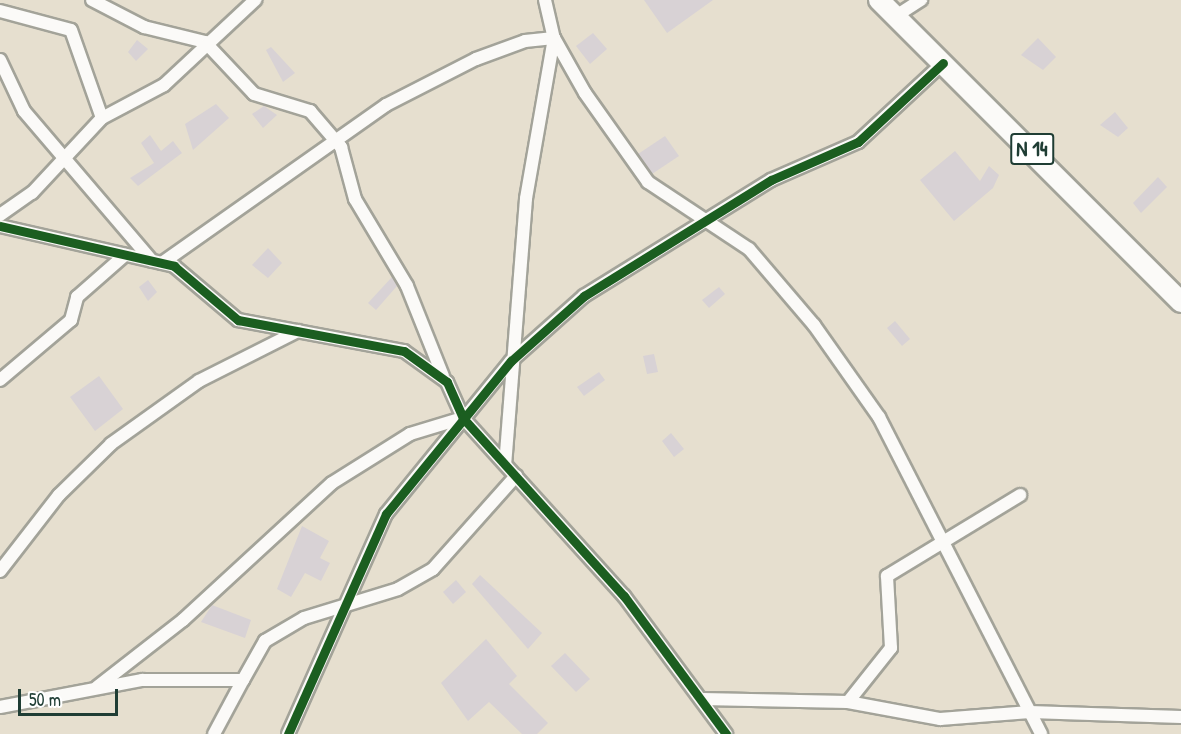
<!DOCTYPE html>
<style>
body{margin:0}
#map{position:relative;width:1181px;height:734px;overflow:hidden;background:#e6dfcf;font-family:"Patrick Hand",sans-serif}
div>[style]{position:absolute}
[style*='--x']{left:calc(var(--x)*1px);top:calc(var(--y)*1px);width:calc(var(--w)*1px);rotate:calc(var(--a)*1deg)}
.building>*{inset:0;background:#d8d2d5}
.roads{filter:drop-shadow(2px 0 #a3a399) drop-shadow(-2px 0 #a3a399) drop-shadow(0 2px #a3a399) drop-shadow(0 -2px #a3a399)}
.minor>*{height:12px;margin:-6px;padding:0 6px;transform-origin:6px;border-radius:6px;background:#fbfaf8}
.primary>*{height:20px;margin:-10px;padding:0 10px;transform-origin:10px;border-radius:10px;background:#fbfaf8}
.cycleway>*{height:9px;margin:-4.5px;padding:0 4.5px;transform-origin:4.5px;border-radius:4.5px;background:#1b5e20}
span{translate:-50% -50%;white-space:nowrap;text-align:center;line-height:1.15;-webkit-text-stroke:6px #fff;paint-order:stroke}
.shield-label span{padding:2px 4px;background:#fff;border:2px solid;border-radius:4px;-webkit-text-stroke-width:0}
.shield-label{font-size:21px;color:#1f3d34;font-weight:700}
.scale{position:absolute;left:18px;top:689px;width:100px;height:27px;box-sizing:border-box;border:3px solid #1f3d34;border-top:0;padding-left:8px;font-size:18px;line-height:21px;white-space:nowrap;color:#1f3d34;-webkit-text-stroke:4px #fff;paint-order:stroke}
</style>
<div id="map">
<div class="building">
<div style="clip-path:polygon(644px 0,713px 0,667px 33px)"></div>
<div style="clip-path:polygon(593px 33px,607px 49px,590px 64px,576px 46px)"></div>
<div style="clip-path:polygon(1038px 38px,1056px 57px,1043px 70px,1021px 55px)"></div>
<div style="clip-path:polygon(137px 40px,148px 49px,136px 61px,128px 52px)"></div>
<div style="clip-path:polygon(271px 47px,295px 73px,283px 82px,266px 50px)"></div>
<div style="clip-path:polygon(216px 104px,229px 118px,193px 150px,185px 124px)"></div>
<div style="clip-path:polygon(264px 106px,277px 115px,263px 128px,252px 114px)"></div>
<div style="clip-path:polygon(1115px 112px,1128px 128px,1118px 137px,1100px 125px)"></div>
<div style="clip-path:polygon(150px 135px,161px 151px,173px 141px,182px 153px,138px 186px,130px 178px,154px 163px,141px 143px)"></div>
<div style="clip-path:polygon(665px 136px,679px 156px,652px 174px,638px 154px)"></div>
<div style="clip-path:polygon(955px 151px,980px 181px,989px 166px,999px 175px,993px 188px,954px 221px,920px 180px)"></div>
<div style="clip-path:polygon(1158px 177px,1167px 187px,1141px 213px,1133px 203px)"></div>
<div style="clip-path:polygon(268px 248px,282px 263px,268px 278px,252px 265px)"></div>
<div style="clip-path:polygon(392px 277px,397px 286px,376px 310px,368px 303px)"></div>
<div style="clip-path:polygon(148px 280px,157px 292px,148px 301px,139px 287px)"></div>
<div style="clip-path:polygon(719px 287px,725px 294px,709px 308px,702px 300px)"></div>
<div style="clip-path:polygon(895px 321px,910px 339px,902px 346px,887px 328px)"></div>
<div style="clip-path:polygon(654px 354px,658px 372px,647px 374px,643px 356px)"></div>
<div style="clip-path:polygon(599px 372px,605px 380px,584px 396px,577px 387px)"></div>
<div style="clip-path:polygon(99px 376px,123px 409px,95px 431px,70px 397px)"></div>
<div style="clip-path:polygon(671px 433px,684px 449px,674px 457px,662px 441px)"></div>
<div style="clip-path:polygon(302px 526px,329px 541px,320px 558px,330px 563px,321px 581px,305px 573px,291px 597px,277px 589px)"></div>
<div style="clip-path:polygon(480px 575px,542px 633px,528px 649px,472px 584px)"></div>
<div style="clip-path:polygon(456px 580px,466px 592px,453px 604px,443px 592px)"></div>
<div style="clip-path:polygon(212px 605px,251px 620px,245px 638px,201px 622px)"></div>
<div style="clip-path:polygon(486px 639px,517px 676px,509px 684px,548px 723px,537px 734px,522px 734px,489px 702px,468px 721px,441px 683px)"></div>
<div style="clip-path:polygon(565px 653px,590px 679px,576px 692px,551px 666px)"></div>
</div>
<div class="roads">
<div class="minor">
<div style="--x:92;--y:0;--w:59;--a:27.4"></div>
<div style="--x:144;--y:27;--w:63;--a:13.8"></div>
<div style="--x:205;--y:42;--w:71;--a:46.7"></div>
<div style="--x:254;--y:94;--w:59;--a:16.9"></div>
<div style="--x:310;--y:111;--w:48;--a:49.3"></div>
<div style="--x:341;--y:147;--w:54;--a:74.9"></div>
<div style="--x:355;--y:199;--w:101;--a:59.1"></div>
<div style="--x:407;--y:286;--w:97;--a:68.2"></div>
<div style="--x:545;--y:0;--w:39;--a:77"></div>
<div style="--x:554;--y:38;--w:63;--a:60.6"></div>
<div style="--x:585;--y:93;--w:109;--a:54.7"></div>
<div style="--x:648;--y:182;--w:121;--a:33.6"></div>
<div style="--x:749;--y:249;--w:100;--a:49.5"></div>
<div style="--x:814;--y:325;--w:113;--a:54.8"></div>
<div style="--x:879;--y:417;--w:356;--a:62.9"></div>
<div style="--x:0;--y:11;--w:73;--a:15"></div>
<div style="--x:71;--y:30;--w:93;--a:70.6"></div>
<div style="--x:896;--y:16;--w:30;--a:-33"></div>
<div style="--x:0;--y:60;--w:56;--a:64.8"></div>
<div style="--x:24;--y:111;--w:197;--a:49.5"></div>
<div style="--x:0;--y:215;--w:39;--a:-35"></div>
<div style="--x:32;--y:193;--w:103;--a:-47"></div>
<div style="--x:102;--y:118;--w:70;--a:-28"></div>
<div style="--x:164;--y:85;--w:125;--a:-43"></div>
<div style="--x:0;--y:226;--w:179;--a:12.9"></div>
<div style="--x:174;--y:266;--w:84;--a:40.2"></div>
<div style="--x:238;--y:320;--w:169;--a:10.6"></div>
<div style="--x:404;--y:351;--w:53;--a:35.8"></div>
<div style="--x:447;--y:382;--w:39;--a:66"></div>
<div style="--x:463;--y:418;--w:240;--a:47.9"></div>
<div style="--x:624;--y:596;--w:172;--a:53.5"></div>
<div style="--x:162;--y:263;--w:274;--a:-35.2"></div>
<div style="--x:386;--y:105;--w:101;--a:-27.1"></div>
<div style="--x:476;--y:59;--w:52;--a:-20.2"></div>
<div style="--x:525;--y:41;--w:29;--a:-6"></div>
<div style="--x:554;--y:38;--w:163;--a:99.9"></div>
<div style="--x:526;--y:199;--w:265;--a:94.5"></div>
<div style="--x:0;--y:380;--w:93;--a:-40.2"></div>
<div style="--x:71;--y:320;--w:24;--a:-75"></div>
<div style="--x:77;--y:297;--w:64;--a:-41.2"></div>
<div style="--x:0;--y:571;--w:96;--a:-52.2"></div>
<div style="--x:59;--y:495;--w:73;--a:-44.4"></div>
<div style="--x:111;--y:444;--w:108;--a:-35.6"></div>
<div style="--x:199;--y:381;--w:111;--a:-26.8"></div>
<div style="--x:97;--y:687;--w:109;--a:-37.9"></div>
<div style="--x:183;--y:620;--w:202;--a:-42.6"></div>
<div style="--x:332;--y:483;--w:92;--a:-32.1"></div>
<div style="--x:410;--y:434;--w:55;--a:-16.8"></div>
<div style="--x:702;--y:699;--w:146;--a:1.2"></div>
<div style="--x:848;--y:702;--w:94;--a:10.5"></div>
<div style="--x:940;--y:719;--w:90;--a:-4.4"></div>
<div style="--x:1030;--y:712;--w:151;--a:1.9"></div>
<div style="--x:848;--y:702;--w:69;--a:-51.5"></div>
<div style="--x:891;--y:648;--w:72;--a:-93.2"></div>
<div style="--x:887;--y:576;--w:156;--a:-31.3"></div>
<div style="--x:0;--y:707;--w:145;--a:-10.8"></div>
<div style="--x:142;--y:680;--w:101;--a:0"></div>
<div style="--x:243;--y:680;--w:45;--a:-60.6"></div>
<div style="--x:265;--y:641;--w:45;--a:-30.5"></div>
<div style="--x:304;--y:618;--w:98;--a:-17.1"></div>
<div style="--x:398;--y:589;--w:40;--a:-29.7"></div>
<div style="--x:433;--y:569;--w:125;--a:-48.3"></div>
<div style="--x:214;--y:734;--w:61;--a:-61.8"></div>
<div style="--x:288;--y:734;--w:241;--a:-66"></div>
<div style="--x:386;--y:514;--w:198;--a:-50.8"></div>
<div style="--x:511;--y:361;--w:98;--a:-41.7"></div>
<div style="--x:584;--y:296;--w:220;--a:-31.8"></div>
<div style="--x:771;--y:180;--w:95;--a:-23.6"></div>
<div style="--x:858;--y:142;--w:116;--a:-42.9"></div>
</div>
<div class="primary">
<div style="--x:879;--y:0;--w:427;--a:45"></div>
</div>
</div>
<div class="cycleway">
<div style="--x:0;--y:226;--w:179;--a:12.9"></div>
<div style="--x:174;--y:266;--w:84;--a:40.2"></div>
<div style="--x:238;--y:320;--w:169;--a:10.6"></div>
<div style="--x:404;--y:351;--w:53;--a:35.8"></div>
<div style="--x:447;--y:382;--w:39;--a:66"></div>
<div style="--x:463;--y:418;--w:240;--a:47.9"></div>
<div style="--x:624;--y:596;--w:172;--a:53.5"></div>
<div style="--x:288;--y:734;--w:241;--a:-66"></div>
<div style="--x:386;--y:514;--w:198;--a:-50.8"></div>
<div style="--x:511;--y:361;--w:98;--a:-41.7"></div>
<div style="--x:584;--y:296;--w:220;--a:-31.8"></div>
<div style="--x:771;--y:180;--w:95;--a:-23.6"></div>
<div style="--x:858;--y:142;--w:116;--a:-42.9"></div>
</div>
<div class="shield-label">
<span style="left:1032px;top:149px">N 14</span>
</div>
<div class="scale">50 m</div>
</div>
